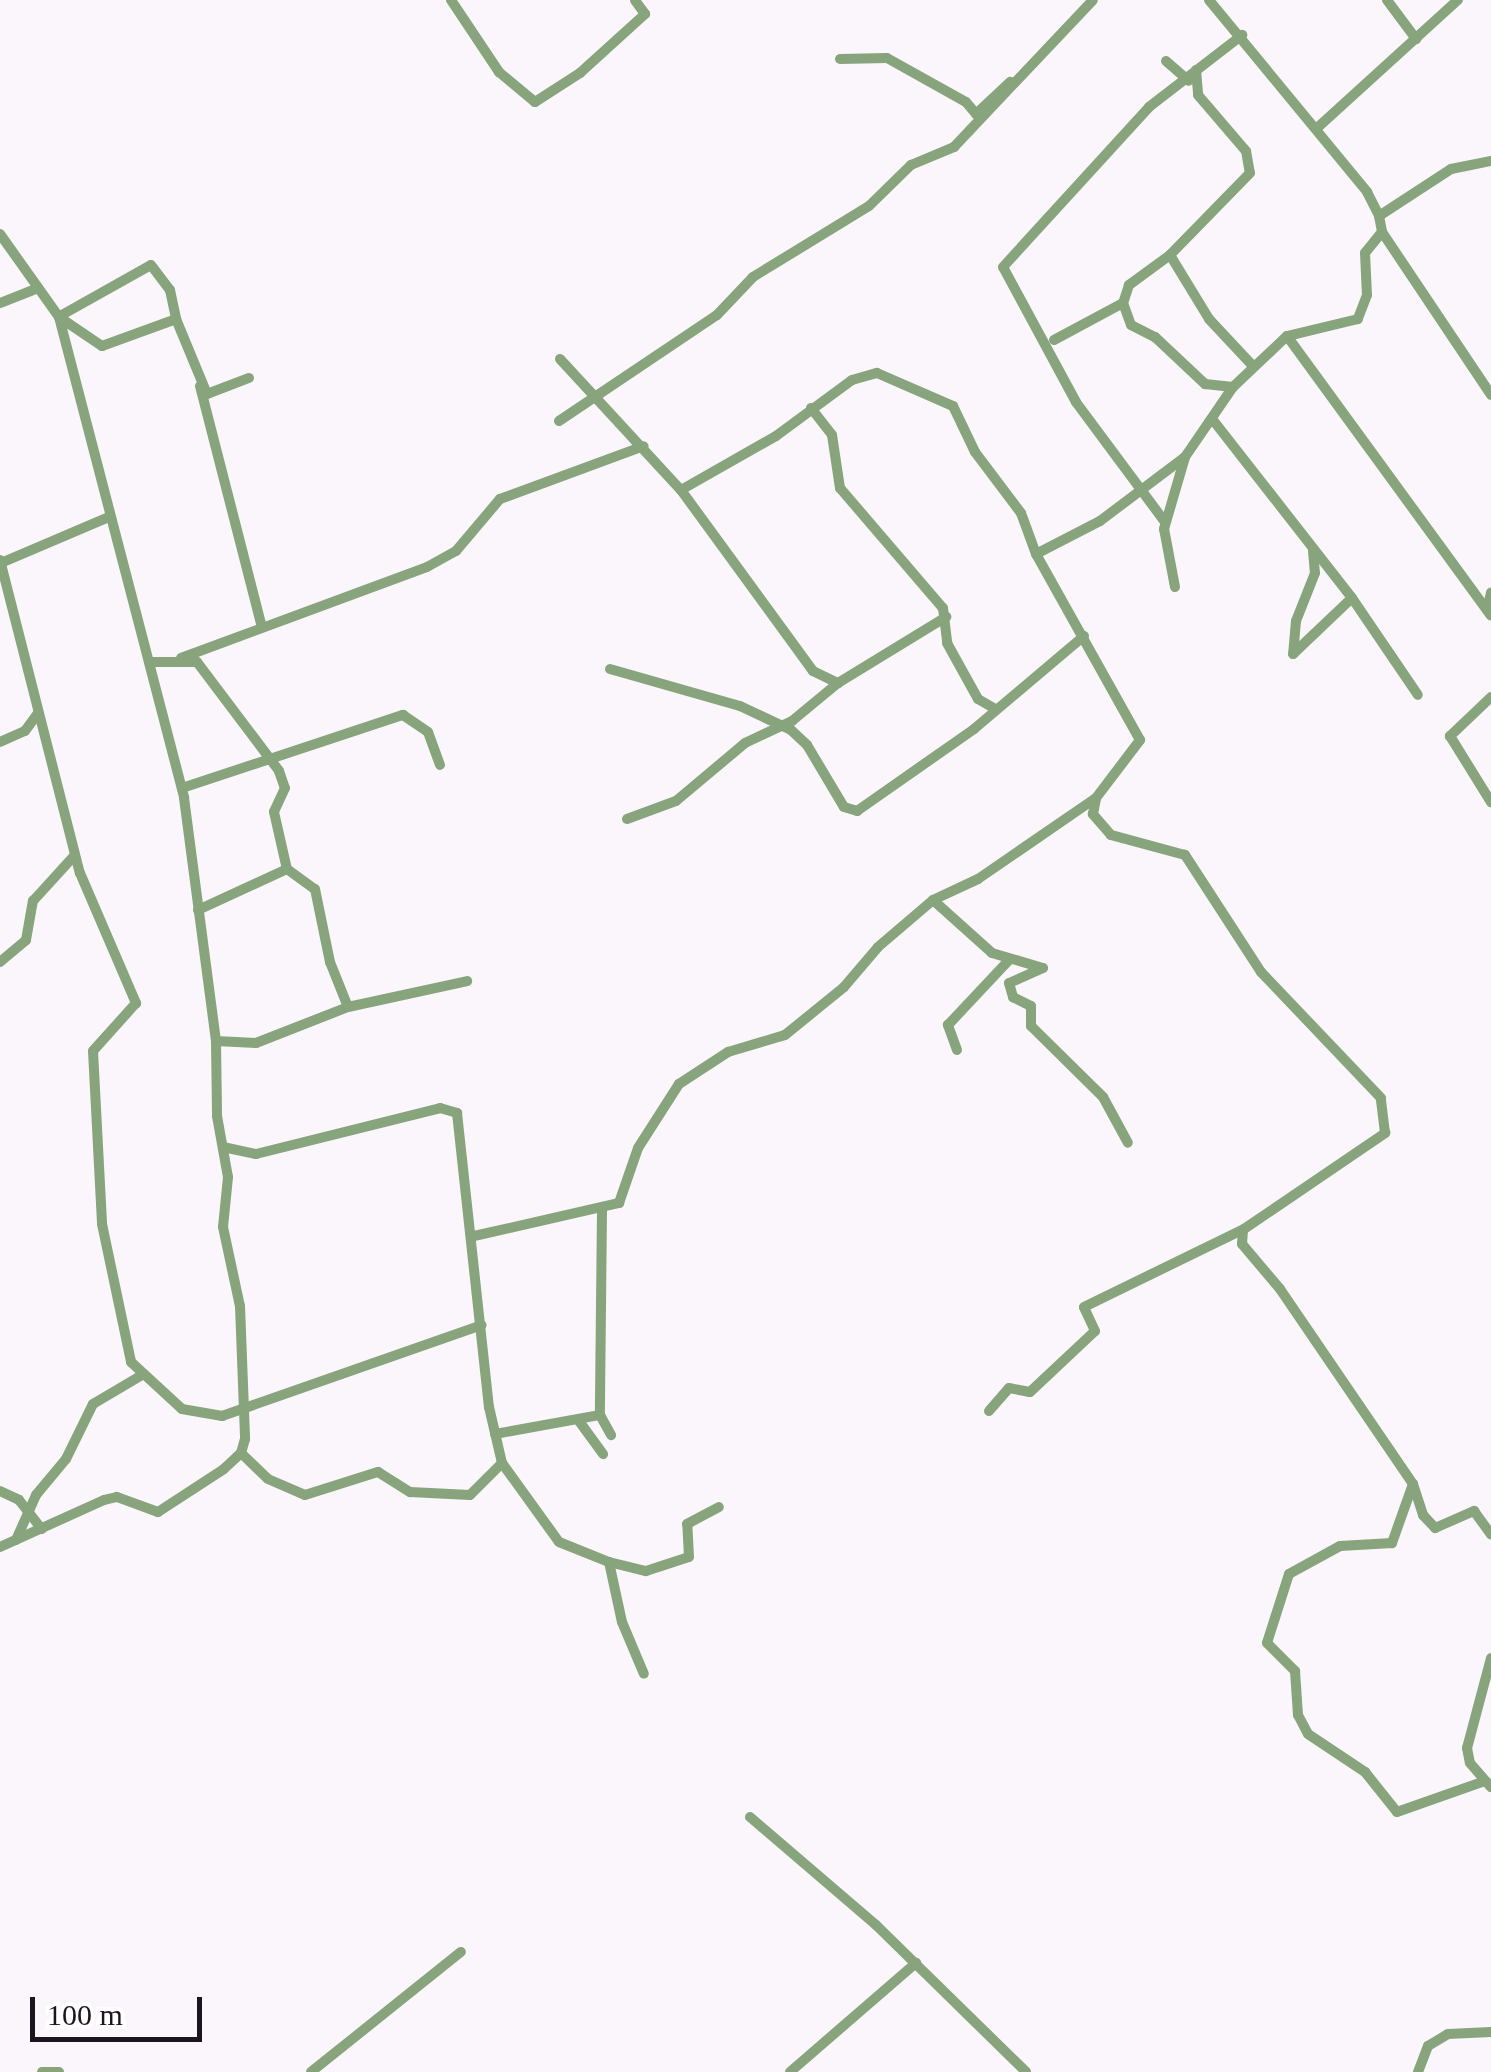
<!DOCTYPE html>
<style>
body{margin:0}
#map{position:relative;width:1491px;height:2072px;overflow:hidden;background:#faf6fc;font-family:Georgia,serif}
div>[style]{position:absolute}
[style*='--x']{left:calc(var(--x)*1px);top:calc(var(--y)*1px);width:calc(var(--w)*1px);rotate:calc(var(--a)*1deg)}
.street>*{height:10px;margin:-5px;padding:0 5px;transform-origin:5px;border-radius:5px;background:#87a47c}
span{translate:-50% -50%;white-space:nowrap;text-align:center;line-height:1.15;-webkit-text-stroke:8px #fff;paint-order:stroke}
.scale{position:absolute;left:30px;top:1997px;width:172px;height:45px;box-sizing:border-box;border:5px solid #1c151f;border-top:0;padding-left:12px;font-size:30px;line-height:35px;white-space:nowrap;color:#1c151f;-webkit-text-stroke:8px #fff;paint-order:stroke}
</style>
<div id="map">
<div class="street">
<div style="--x:451;--y:0;--w:87;--a:56.3"></div>
<div style="--x:499;--y:72;--w:47;--a:39.8"></div>
<div style="--x:535;--y:102;--w:54;--a:-32.8"></div>
<div style="--x:580;--y:73;--w:88;--a:-42.2"></div>
<div style="--x:645;--y:14;--w:17;--a:-126"></div>
<div style="--x:1209;--y:0;--w:249;--a:50.5"></div>
<div style="--x:1367;--y:192;--w:27;--a:63"></div>
<div style="--x:1379;--y:216;--w:16;--a:79"></div>
<div style="--x:1382;--y:232;--w:27;--a:129"></div>
<div style="--x:1365;--y:253;--w:42;--a:87.3"></div>
<div style="--x:1367;--y:295;--w:26;--a:111"></div>
<div style="--x:1358;--y:319;--w:73;--a:166.5"></div>
<div style="--x:1287;--y:336;--w:346;--a:53.9"></div>
<div style="--x:1387;--y:0;--w:49;--a:53.4"></div>
<div style="--x:840;--y:59;--w:47;--a:-1.2"></div>
<div style="--x:887;--y:58;--w:90;--a:29.1"></div>
<div style="--x:966;--y:102;--w:16;--a:50"></div>
<div style="--x:976;--y:114;--w:47;--a:-43.3"></div>
<div style="--x:1166;--y:61;--w:30;--a:41"></div>
<div style="--x:1196;--y:70;--w:25;--a:85"></div>
<div style="--x:1198;--y:95;--w:74;--a:49.4"></div>
<div style="--x:1246;--y:151;--w:22;--a:80"></div>
<div style="--x:1250;--y:173;--w:115;--a:134.3"></div>
<div style="--x:1170;--y:255;--w:51;--a:143.8"></div>
<div style="--x:1129;--y:285;--w:19;--a:108"></div>
<div style="--x:1123;--y:303;--w:23;--a:70"></div>
<div style="--x:1131;--y:325;--w:27;--a:27"></div>
<div style="--x:1155;--y:337;--w:69;--a:43.2"></div>
<div style="--x:1205;--y:384;--w:28;--a:6"></div>
<div style="--x:1316;--y:129;--w:192;--a:-42.3"></div>
<div style="--x:1379;--y:216;--w:86;--a:-33.1"></div>
<div style="--x:1451;--y:169;--w:41;--a:-11.3"></div>
<div style="--x:1382;--y:232;--w:196;--a:56.2"></div>
<div style="--x:0;--y:234;--w:102;--a:54.6"></div>
<div style="--x:59;--y:317;--w:497;--a:75.4"></div>
<div style="--x:184;--y:798;--w:245;--a:82.5"></div>
<div style="--x:216;--y:1041;--w:75;--a:89.2"></div>
<div style="--x:217;--y:1116;--w:62;--a:79.8"></div>
<div style="--x:228;--y:1177;--w:50;--a:95.7"></div>
<div style="--x:223;--y:1227;--w:81;--a:77.9"></div>
<div style="--x:240;--y:1306;--w:133;--a:87.8"></div>
<div style="--x:245;--y:1439;--w:15;--a:106"></div>
<div style="--x:241;--y:1453;--w:23;--a:137"></div>
<div style="--x:224;--y:1469;--w:79;--a:146.9"></div>
<div style="--x:158;--y:1512;--w:44;--a:-159.9"></div>
<div style="--x:117;--y:1497;--w:13;--a:167"></div>
<div style="--x:104;--y:1500;--w:114;--a:155.7"></div>
<div style="--x:1170;--y:255;--w:75;--a:58.6"></div>
<div style="--x:1209;--y:319;--w:64;--a:46.9"></div>
<div style="--x:0;--y:303;--w:41;--a:-21.5"></div>
<div style="--x:60;--y:316;--w:104;--a:-29.3"></div>
<div style="--x:151;--y:265;--w:31;--a:53"></div>
<div style="--x:170;--y:290;--w:30;--a:78"></div>
<div style="--x:59;--y:317;--w:52;--a:34"></div>
<div style="--x:102;--y:346;--w:79;--a:-20"></div>
<div style="--x:176;--y:319;--w:81;--a:67.5"></div>
<div style="--x:207;--y:394;--w:45;--a:-20.9"></div>
<div style="--x:1054;--y:340;--w:78;--a:-28.2"></div>
<div style="--x:560;--y:359;--w:178;--a:47.3"></div>
<div style="--x:681;--y:490;--w:224;--a:53.9"></div>
<div style="--x:813;--y:671;--w:28;--a:26"></div>
<div style="--x:200;--y:386;--w:249;--a:75.6"></div>
<div style="--x:811;--y:408;--w:34;--a:52"></div>
<div style="--x:832;--y:435;--w:54;--a:81.4"></div>
<div style="--x:840;--y:488;--w:158;--a:49.4"></div>
<div style="--x:943;--y:608;--w:35;--a:83"></div>
<div style="--x:947;--y:643;--w:64;--a:61"></div>
<div style="--x:978;--y:699;--w:20;--a:30"></div>
<div style="--x:1213;--y:420;--w:226;--a:52"></div>
<div style="--x:1352;--y:598;--w:117;--a:55.8"></div>
<div style="--x:559;--y:421;--w:190;--a:-33.9"></div>
<div style="--x:717;--y:315;--w:52;--a:-46.5"></div>
<div style="--x:753;--y:277;--w:136;--a:-31.5"></div>
<div style="--x:869;--y:206;--w:59;--a:-44.3"></div>
<div style="--x:911;--y:165;--w:47;--a:-22.7"></div>
<div style="--x:954;--y:147;--w:202;--a:-46.6"></div>
<div style="--x:681;--y:490;--w:109;--a:-29.6"></div>
<div style="--x:776;--y:436;--w:94;--a:-36.4"></div>
<div style="--x:852;--y:380;--w:26;--a:-16"></div>
<div style="--x:877;--y:373;--w:83;--a:23.5"></div>
<div style="--x:953;--y:406;--w:51;--a:64.4"></div>
<div style="--x:975;--y:452;--w:76;--a:53"></div>
<div style="--x:1021;--y:513;--w:44;--a:69.9"></div>
<div style="--x:1165;--y:522;--w:149;--a:-126.6"></div>
<div style="--x:1076;--y:402;--w:153;--a:-118.4"></div>
<div style="--x:1003;--y:267;--w:217;--a:-47.6"></div>
<div style="--x:1149;--y:107;--w:118;--a:-37.7"></div>
<div style="--x:1313;--y:551;--w:22;--a:85"></div>
<div style="--x:1315;--y:573;--w:52;--a:111.6"></div>
<div style="--x:1296;--y:621;--w:33;--a:95"></div>
<div style="--x:1293;--y:654;--w:81;--a:-43.5"></div>
<div style="--x:0;--y:560;--w:323;--a:75.7"></div>
<div style="--x:80;--y:873;--w:142;--a:66.7"></div>
<div style="--x:136;--y:1003;--w:64;--a:131.9"></div>
<div style="--x:93;--y:1051;--w:173;--a:87"></div>
<div style="--x:102;--y:1224;--w:141;--a:78.1"></div>
<div style="--x:131;--y:1362;--w:69;--a:42.7"></div>
<div style="--x:182;--y:1409;--w:41;--a:9.9"></div>
<div style="--x:222;--y:1416;--w:275;--a:-19.3"></div>
<div style="--x:1;--y:563;--w:117;--a:-23.1"></div>
<div style="--x:1175;--y:587;--w:59;--a:-100.7"></div>
<div style="--x:1164;--y:529;--w:75;--a:-73.7"></div>
<div style="--x:1487;--y:610;--w:18;--a:-77"></div>
<div style="--x:181;--y:658;--w:262;--a:-20.3"></div>
<div style="--x:427;--y:567;--w:33;--a:-29"></div>
<div style="--x:456;--y:551;--w:68;--a:-49.8"></div>
<div style="--x:500;--y:499;--w:153;--a:-20.2"></div>
<div style="--x:149;--y:662;--w:48;--a:0"></div>
<div style="--x:197;--y:662;--w:136;--a:53"></div>
<div style="--x:279;--y:771;--w:18;--a:71"></div>
<div style="--x:285;--y:788;--w:26;--a:115"></div>
<div style="--x:274;--y:812;--w:58;--a:77.2"></div>
<div style="--x:287;--y:869;--w:34;--a:36"></div>
<div style="--x:315;--y:889;--w:75;--a:78.4"></div>
<div style="--x:330;--y:962;--w:48;--a:68.2"></div>
<div style="--x:610;--y:669;--w:135;--a:15.9"></div>
<div style="--x:740;--y:706;--w:56;--a:25.2"></div>
<div style="--x:791;--y:730;--w:22;--a:43"></div>
<div style="--x:807;--y:745;--w:72;--a:59.2"></div>
<div style="--x:844;--y:807;--w:14;--a:17"></div>
<div style="--x:857;--y:811;--w:143;--a:-35"></div>
<div style="--x:974;--y:729;--w:144;--a:-40.2"></div>
<div style="--x:1491;--y:697;--w:57;--a:136.4"></div>
<div style="--x:1450;--y:736;--w:78;--a:58.2"></div>
<div style="--x:0;--y:742;--w:27;--a:-24"></div>
<div style="--x:25;--y:731;--w:22;--a:-54"></div>
<div style="--x:182;--y:788;--w:233;--a:-18.3"></div>
<div style="--x:403;--y:715;--w:30;--a:34"></div>
<div style="--x:428;--y:732;--w:35;--a:70"></div>
<div style="--x:627;--y:819;--w:52;--a:-20.2"></div>
<div style="--x:676;--y:801;--w:90;--a:-40"></div>
<div style="--x:745;--y:743;--w:52;--a:-25.1"></div>
<div style="--x:792;--y:721;--w:60;--a:-39.6"></div>
<div style="--x:838;--y:683;--w:127;--a:-31.4"></div>
<div style="--x:933;--y:900;--w:79;--a:41.9"></div>
<div style="--x:992;--y:953;--w:53;--a:16.4"></div>
<div style="--x:1043;--y:968;--w:37;--a:156"></div>
<div style="--x:1009;--y:983;--w:15;--a:74"></div>
<div style="--x:1013;--y:997;--w:20;--a:27"></div>
<div style="--x:1031;--y:1006;--w:20;--a:90"></div>
<div style="--x:1031;--y:1026;--w:101;--a:44.6"></div>
<div style="--x:1103;--y:1097;--w:52;--a:61.5"></div>
<div style="--x:198;--y:910;--w:98;--a:-24.7"></div>
<div style="--x:0;--y:962;--w:34;--a:-40"></div>
<div style="--x:26;--y:940;--w:40;--a:-80"></div>
<div style="--x:33;--y:901;--w:62;--a:-47.6"></div>
<div style="--x:216;--y:1041;--w:40;--a:2.9"></div>
<div style="--x:256;--y:1043;--w:99;--a:-21.4"></div>
<div style="--x:348;--y:1007;--w:122;--a:-12.3"></div>
<div style="--x:957;--y:1050;--w:27;--a:-110"></div>
<div style="--x:948;--y:1025;--w:89;--a:-46.8"></div>
<div style="--x:223;--y:1147;--w:34;--a:12"></div>
<div style="--x:256;--y:1154;--w:190;--a:-14"></div>
<div style="--x:440;--y:1108;--w:18;--a:16"></div>
<div style="--x:457;--y:1113;--w:296;--a:83.8"></div>
<div style="--x:489;--y:1407;--w:57;--a:76.9"></div>
<div style="--x:502;--y:1463;--w:97;--a:54.2"></div>
<div style="--x:559;--y:1542;--w:54;--a:21.8"></div>
<div style="--x:609;--y:1562;--w:61;--a:77.8"></div>
<div style="--x:622;--y:1622;--w:56;--a:67.1"></div>
<div style="--x:602;--y:1210;--w:205;--a:90.6"></div>
<div style="--x:600;--y:1415;--w:23;--a:61"></div>
<div style="--x:1243;--y:1230;--w:14;--a:94"></div>
<div style="--x:1242;--y:1244;--w:59;--a:49.8"></div>
<div style="--x:1280;--y:1289;--w:236;--a:55.7"></div>
<div style="--x:1413;--y:1484;--w:33;--a:72"></div>
<div style="--x:1423;--y:1515;--w:18;--a:47"></div>
<div style="--x:1435;--y:1528;--w:43;--a:-23.6"></div>
<div style="--x:1474;--y:1511;--w:29;--a:54"></div>
<div style="--x:474;--y:1236;--w:149;--a:-12.8"></div>
<div style="--x:619;--y:1203;--w:58;--a:-70.9"></div>
<div style="--x:638;--y:1148;--w:76;--a:-57.4"></div>
<div style="--x:679;--y:1084;--w:59;--a:-33.1"></div>
<div style="--x:728;--y:1052;--w:59;--a:-16.6"></div>
<div style="--x:785;--y:1035;--w:76;--a:-39.1"></div>
<div style="--x:844;--y:987;--w:52;--a:-49.6"></div>
<div style="--x:878;--y:947;--w:72;--a:-40.5"></div>
<div style="--x:933;--y:900;--w:50;--a:-25"></div>
<div style="--x:978;--y:879;--w:143;--a:-34.5"></div>
<div style="--x:1096;--y:798;--w:73;--a:-52.8"></div>
<div style="--x:1140;--y:740;--w:213;--a:-119.2"></div>
<div style="--x:1036;--y:554;--w:72;--a:-27.3"></div>
<div style="--x:1100;--y:521;--w:106;--a:-37"></div>
<div style="--x:1185;--y:457;--w:85;--a:-55.6"></div>
<div style="--x:1233;--y:387;--w:74;--a:-43.4"></div>
<div style="--x:989;--y:1411;--w:30;--a:-49"></div>
<div style="--x:1009;--y:1388;--w:21;--a:11"></div>
<div style="--x:1030;--y:1392;--w:89;--a:-43.2"></div>
<div style="--x:1095;--y:1331;--w:26;--a:-115"></div>
<div style="--x:1084;--y:1307;--w:178;--a:-26"></div>
<div style="--x:1244;--y:1229;--w:171;--a:-34.2"></div>
<div style="--x:1385;--y:1133;--w:35;--a:-97"></div>
<div style="--x:1381;--y:1098;--w:174;--a:-133.6"></div>
<div style="--x:1261;--y:972;--w:140;--a:-123"></div>
<div style="--x:1185;--y:855;--w:77;--a:-164.9"></div>
<div style="--x:1111;--y:835;--w:28;--a:-131"></div>
<div style="--x:1093;--y:814;--w:16;--a:-79"></div>
<div style="--x:579;--y:1421;--w:41;--a:54"></div>
<div style="--x:495;--y:1434;--w:107;--a:-10.3"></div>
<div style="--x:241;--y:1453;--w:37;--a:44"></div>
<div style="--x:268;--y:1479;--w:40;--a:23.4"></div>
<div style="--x:305;--y:1495;--w:77;--a:-17.5"></div>
<div style="--x:378;--y:1472;--w:38;--a:32"></div>
<div style="--x:410;--y:1492;--w:60;--a:2.9"></div>
<div style="--x:470;--y:1495;--w:45;--a:-45"></div>
<div style="--x:1413;--y:1484;--w:63;--a:109.6"></div>
<div style="--x:1392;--y:1543;--w:52;--a:176.7"></div>
<div style="--x:1340;--y:1546;--w:58;--a:151.2"></div>
<div style="--x:1289;--y:1574;--w:72;--a:107.7"></div>
<div style="--x:1267;--y:1643;--w:40;--a:45"></div>
<div style="--x:1295;--y:1671;--w:44;--a:86.1"></div>
<div style="--x:1298;--y:1715;--w:21;--a:62"></div>
<div style="--x:1308;--y:1734;--w:69;--a:33.7"></div>
<div style="--x:1365;--y:1772;--w:51;--a:51.3"></div>
<div style="--x:1397;--y:1812;--w:93;--a:-19.4"></div>
<div style="--x:0;--y:1491;--w:21;--a:25"></div>
<div style="--x:19;--y:1500;--w:37;--a:52"></div>
<div style="--x:16;--y:1540;--w:49;--a:-66"></div>
<div style="--x:36;--y:1495;--w:47;--a:-50.2"></div>
<div style="--x:66;--y:1459;--w:61;--a:-63.9"></div>
<div style="--x:93;--y:1404;--w:57;--a:-30.6"></div>
<div style="--x:609;--y:1562;--w:38;--a:14"></div>
<div style="--x:646;--y:1571;--w:45;--a:-18"></div>
<div style="--x:689;--y:1557;--w:33;--a:-93"></div>
<div style="--x:687;--y:1524;--w:36;--a:-28"></div>
<div style="--x:1491;--y:1658;--w:93;--a:104.9"></div>
<div style="--x:1467;--y:1748;--w:15;--a:79"></div>
<div style="--x:1470;--y:1763;--w:32;--a:49"></div>
<div style="--x:750;--y:1817;--w:166;--a:40.6"></div>
<div style="--x:876;--y:1925;--w:210;--a:44.4"></div>
<div style="--x:42;--y:2072;--w:17;--a:0"></div>
<div style="--x:311;--y:2072;--w:192;--a:-38.7"></div>
<div style="--x:790;--y:2072;--w:167;--a:-40.9"></div>
<div style="--x:1418;--y:2072;--w:28;--a:-69"></div>
<div style="--x:1428;--y:2046;--w:23;--a:-31"></div>
<div style="--x:1448;--y:2034;--w:43;--a:-2.7"></div>
</div>
<div class="scale">100 m</div>
</div>
